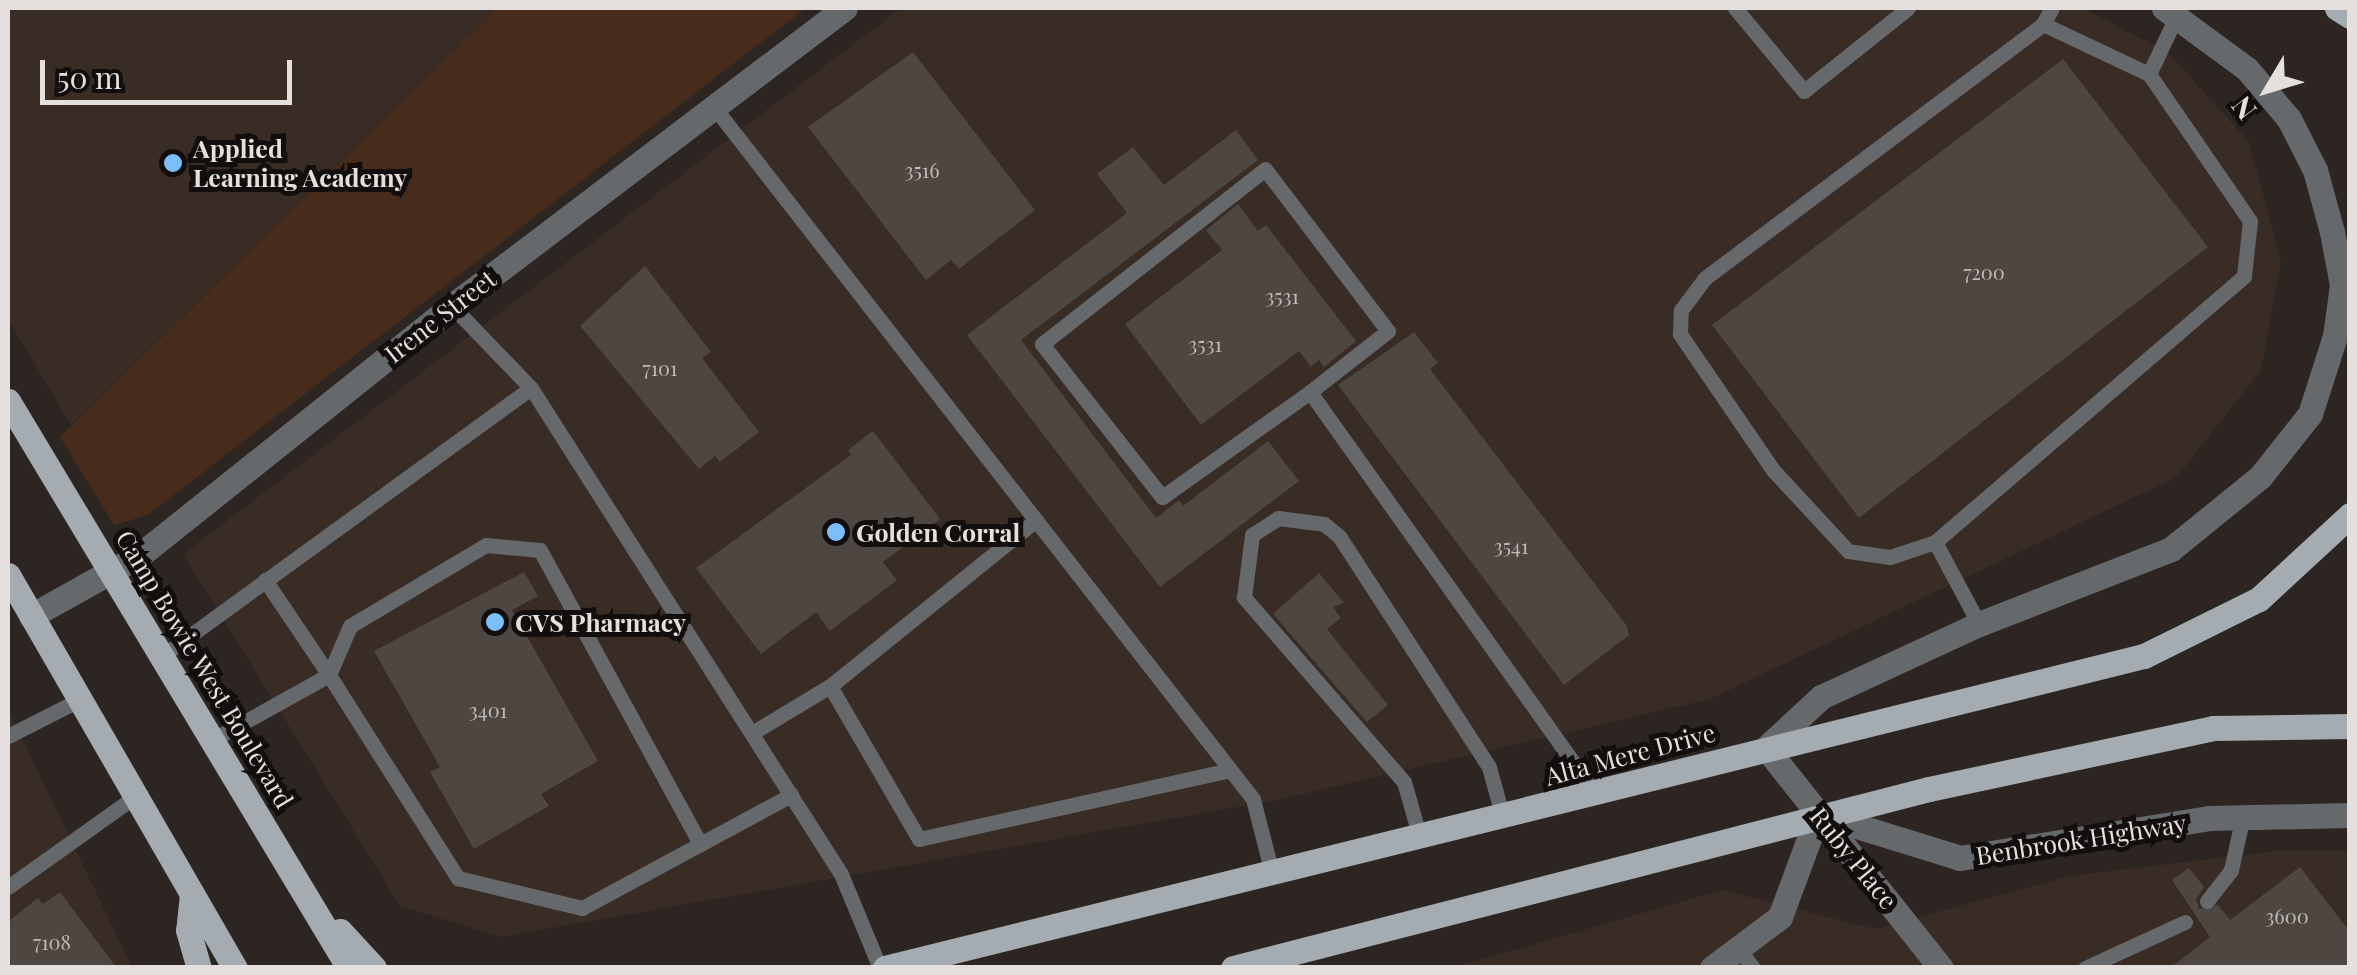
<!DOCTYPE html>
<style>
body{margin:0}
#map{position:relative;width:2357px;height:975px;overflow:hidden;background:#2c2521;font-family:"Playfair Display",serif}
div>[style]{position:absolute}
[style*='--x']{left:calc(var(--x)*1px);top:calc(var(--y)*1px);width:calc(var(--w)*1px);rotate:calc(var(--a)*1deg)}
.built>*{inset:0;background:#392c25}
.green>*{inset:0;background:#472c1c}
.building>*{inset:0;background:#4e4641}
.service>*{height:15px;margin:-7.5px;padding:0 7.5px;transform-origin:7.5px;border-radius:7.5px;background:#66696c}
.minor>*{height:25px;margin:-12.5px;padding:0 12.5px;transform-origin:12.5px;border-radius:12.5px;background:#66696c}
.primary>*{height:25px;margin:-12.5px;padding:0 12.5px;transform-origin:12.5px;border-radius:12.5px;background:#a5acb1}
.dots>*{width:28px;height:28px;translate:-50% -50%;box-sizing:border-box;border:5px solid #120e0d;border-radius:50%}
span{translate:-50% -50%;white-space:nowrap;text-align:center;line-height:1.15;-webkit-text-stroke:10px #120e0d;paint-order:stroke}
.number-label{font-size:20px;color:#bfbab6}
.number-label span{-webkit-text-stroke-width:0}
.poi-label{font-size:25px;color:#e5e0dd;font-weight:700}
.left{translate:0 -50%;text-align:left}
.street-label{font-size:25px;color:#e5e0dd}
.frame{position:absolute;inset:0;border:10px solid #e5e0dd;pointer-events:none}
.north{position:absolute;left:2217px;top:40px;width:100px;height:100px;-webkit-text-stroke:8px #120e0d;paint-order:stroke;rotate:232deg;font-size:28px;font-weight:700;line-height:40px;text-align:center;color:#e5e0dd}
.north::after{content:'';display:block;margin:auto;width:35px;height:45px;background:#e5e0dd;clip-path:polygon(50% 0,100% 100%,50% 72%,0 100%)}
.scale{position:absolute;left:40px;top:60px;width:252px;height:45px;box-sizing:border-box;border:5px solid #e5e0dd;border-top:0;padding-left:12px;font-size:30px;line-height:35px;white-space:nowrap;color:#e5e0dd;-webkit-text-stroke:8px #120e0d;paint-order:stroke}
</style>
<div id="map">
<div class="built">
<div style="clip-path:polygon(8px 8px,497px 8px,71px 425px,8px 319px)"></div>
<div style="clip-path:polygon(901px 8px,2083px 8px,2169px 53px,2249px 142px,2281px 261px,2261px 370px,2177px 477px,1710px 699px,1277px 800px,501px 937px,400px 906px,183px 554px)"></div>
<div style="clip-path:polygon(8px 709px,132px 967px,8px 967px)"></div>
<div style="clip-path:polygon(2284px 850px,2349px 851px,2349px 967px,1452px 968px,1722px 890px,1875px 929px,2070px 876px)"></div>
</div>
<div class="green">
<div style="clip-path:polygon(497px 8px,806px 8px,148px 515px,114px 525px,60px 437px)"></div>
</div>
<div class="building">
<div style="clip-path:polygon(913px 52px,1035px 210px,959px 269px,951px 260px,926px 280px,808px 127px)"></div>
<div style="clip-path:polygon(2063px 59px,2208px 247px,1859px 518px,1712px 325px)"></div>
<div style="clip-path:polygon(1236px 130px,1258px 160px,1021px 340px,1156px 518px,1179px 500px,1183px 506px,1268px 441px,1299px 481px,1160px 587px,967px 335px,1127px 213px,1097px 174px,1133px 147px,1164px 185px)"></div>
<div style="clip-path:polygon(1238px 204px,1258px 231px,1266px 225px,1356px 341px,1324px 367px,1319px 360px,1311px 367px,1299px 351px,1201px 425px,1125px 324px,1222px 250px,1206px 230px)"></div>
<div style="clip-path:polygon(645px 266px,711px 352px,702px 358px,759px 432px,720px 462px,715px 456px,699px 469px,580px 326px)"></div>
<div style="clip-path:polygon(1414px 332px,1438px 363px,1430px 369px,1627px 626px,1629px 635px,1564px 685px,1338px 385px)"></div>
<div style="clip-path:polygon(873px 431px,940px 519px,883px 562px,897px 580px,830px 631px,816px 612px,761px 654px,696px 568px,851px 455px,848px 450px)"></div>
<div style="clip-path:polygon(524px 572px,538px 596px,512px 610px,598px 761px,541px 794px,549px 806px,474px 849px,430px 772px,440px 767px,374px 651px)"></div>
<div style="clip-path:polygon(1319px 573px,1344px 603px,1333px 607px,1341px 618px,1327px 629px,1388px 705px,1367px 722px,1273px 614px)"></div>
<div style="clip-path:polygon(2300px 867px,2350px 932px,2350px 968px,2170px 968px,2210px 937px,2172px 880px,2189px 868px,2204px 887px,2196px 899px,2199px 909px,2218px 905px,2230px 920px)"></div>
<div style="clip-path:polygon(60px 892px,117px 968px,8px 968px,8px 922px,38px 898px,43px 904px)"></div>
</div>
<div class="service">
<div style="--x:1735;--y:8;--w:108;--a:50.3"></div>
<div style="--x:1804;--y:91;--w:133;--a:-38.6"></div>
<div style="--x:2043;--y:24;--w:117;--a:25.3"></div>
<div style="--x:714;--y:107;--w:877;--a:52.08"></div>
<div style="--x:1253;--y:799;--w:76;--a:75.6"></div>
<div style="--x:452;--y:306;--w:114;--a:46.1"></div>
<div style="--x:531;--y:388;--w:576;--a:57.47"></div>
<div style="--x:841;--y:874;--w:102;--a:67.5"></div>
<div style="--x:1310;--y:392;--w:181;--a:144.6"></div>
<div style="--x:1162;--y:497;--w:194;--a:-128.1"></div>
<div style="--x:1042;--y:344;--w:283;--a:-38.1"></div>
<div style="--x:1265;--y:169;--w:203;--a:52.8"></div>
<div style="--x:1388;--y:331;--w:99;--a:142"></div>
<div style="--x:1310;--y:392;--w:494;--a:54.6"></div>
<div style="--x:1036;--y:520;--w:265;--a:141.1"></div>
<div style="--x:830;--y:686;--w:177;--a:59.8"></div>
<div style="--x:919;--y:839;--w:318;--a:-12.5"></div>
<div style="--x:1935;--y:542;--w:47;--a:161.6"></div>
<div style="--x:1890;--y:557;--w:42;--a:-171.9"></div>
<div style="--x:1848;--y:551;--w:110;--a:-132.8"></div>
<div style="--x:1773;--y:470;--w:165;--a:-124.4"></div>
<div style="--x:1680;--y:334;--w:24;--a:-88"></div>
<div style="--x:1681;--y:310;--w:40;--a:-53"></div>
<div style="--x:1705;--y:278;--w:423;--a:-36.9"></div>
<div style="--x:2043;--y:24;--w:18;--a:-61"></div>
<div style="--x:265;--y:580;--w:115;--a:56"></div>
<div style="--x:1979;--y:624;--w:93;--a:-118.2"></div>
<div style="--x:1935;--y:542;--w:408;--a:-40.7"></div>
<div style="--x:2244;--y:276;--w:55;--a:-83.8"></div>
<div style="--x:2250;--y:221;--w:178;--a:-124.5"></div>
<div style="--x:2149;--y:74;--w:65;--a:-64.6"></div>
<div style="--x:162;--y:656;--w:456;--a:-36"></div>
<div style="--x:329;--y:675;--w:53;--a:-66.8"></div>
<div style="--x:350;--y:626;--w:158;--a:-30.8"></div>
<div style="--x:486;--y:545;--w:54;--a:5.3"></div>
<div style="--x:540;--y:550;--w:335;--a:61.4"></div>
<div style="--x:752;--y:733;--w:91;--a:-31.1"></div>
<div style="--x:8;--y:736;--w:80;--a:-26.9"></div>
<div style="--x:212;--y:740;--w:134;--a:-29.1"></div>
<div style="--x:329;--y:675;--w:241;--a:57.6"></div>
<div style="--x:458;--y:878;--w:128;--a:13.6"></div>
<div style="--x:582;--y:908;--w:238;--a:-28.4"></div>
<div style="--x:1420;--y:838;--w:58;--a:-105.9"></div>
<div style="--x:1404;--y:782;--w:245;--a:-130.9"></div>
<div style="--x:1244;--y:597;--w:63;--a:-82.6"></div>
<div style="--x:1252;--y:535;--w:31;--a:-33"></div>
<div style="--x:1278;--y:518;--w:46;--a:7.4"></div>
<div style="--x:1324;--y:524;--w:19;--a:39"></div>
<div style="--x:1339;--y:536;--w:275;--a:57"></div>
<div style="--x:1489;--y:767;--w:53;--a:74.6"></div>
<div style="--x:8;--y:887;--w:155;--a:-35.5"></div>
<div style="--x:2207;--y:901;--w:39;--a:-52"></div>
<div style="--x:2231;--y:870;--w:55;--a:-77.5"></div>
<div style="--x:1738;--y:948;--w:25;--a:53"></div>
<div style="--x:2085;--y:968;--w:110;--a:-24.7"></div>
</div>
<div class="minor">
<div style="--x:31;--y:616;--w:125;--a:-29.2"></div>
<div style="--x:140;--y:555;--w:399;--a:-38.6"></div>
<div style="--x:452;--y:306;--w:493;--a:-37.2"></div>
<div style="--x:1818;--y:814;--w:149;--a:17.2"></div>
<div style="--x:1960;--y:858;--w:252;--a:-9.1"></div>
<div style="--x:2209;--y:818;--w:141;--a:-1.2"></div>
<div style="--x:1712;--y:968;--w:85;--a:-36.9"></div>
<div style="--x:1780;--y:917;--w:110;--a:-69.7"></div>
<div style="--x:1941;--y:968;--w:281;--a:-128.5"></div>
<div style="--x:1766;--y:748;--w:75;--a:-42.8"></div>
<div style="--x:1821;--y:697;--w:174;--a:-24.8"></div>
<div style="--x:1979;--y:624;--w:206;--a:-21.3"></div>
<div style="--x:2171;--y:549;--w:114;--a:-39"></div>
<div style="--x:2260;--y:477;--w:80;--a:-51.6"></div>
<div style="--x:2310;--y:414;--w:82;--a:-72.2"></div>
<div style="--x:2335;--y:336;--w:51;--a:-82.2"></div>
<div style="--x:2342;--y:285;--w:54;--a:-100.7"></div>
<div style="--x:2332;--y:232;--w:64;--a:-105.3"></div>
<div style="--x:2315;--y:170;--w:57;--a:-117"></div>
<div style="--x:2289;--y:119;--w:65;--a:-130"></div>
<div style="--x:2247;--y:69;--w:103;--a:-143.7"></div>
</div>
<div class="primary">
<div style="--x:2337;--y:8;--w:15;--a:32"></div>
<div style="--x:8;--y:401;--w:662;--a:58.98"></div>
<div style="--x:8;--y:575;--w:454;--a:60"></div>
<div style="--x:192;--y:894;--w:36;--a:96"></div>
<div style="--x:188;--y:930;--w:40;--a:74"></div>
<div style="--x:340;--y:931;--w:50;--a:47.4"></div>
<div style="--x:885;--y:968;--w:1297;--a:-13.92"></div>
<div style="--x:2144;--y:656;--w:128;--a:-26.4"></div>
<div style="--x:2259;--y:599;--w:124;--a:-42.7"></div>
<div style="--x:1233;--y:968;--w:719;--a:-14.42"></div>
<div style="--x:1929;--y:789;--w:290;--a:-12.1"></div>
<div style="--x:2213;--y:728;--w:137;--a:-0.8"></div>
</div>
<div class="dots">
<div style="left:173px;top:163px;background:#7cbef9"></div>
<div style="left:836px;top:532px;background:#7cbef9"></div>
<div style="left:495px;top:622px;background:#7cbef9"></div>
</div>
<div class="number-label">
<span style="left:922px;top:169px">3516</span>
<span style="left:1984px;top:271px">7200</span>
<span style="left:1282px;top:295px">3531</span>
<span style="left:1205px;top:343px">3531</span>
<span style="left:660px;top:367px">7101</span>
<span style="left:1511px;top:545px">3541</span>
<span style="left:488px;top:709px">3401</span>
<span style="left:2287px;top:915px">3600</span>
<span style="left:52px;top:941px">7108</span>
</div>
<div class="poi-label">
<span class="left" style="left:193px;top:163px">Applied<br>Learning Academy</span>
<span class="left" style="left:856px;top:532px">Golden Corral</span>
<span class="left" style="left:515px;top:622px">CVS Pharmacy</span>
</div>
<div class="street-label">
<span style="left:440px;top:316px;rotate:-38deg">Irene Street</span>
<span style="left:205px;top:669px;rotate:59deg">Camp Bowie West Boulevard</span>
<span style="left:1630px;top:754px;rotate:-15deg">Alta Mere Drive</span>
<span style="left:2081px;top:839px;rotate:-9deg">Benbrook Highway</span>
<span style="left:1854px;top:858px;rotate:51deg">Ruby Place</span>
</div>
<div class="frame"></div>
<div class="north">N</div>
<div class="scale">50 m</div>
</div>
